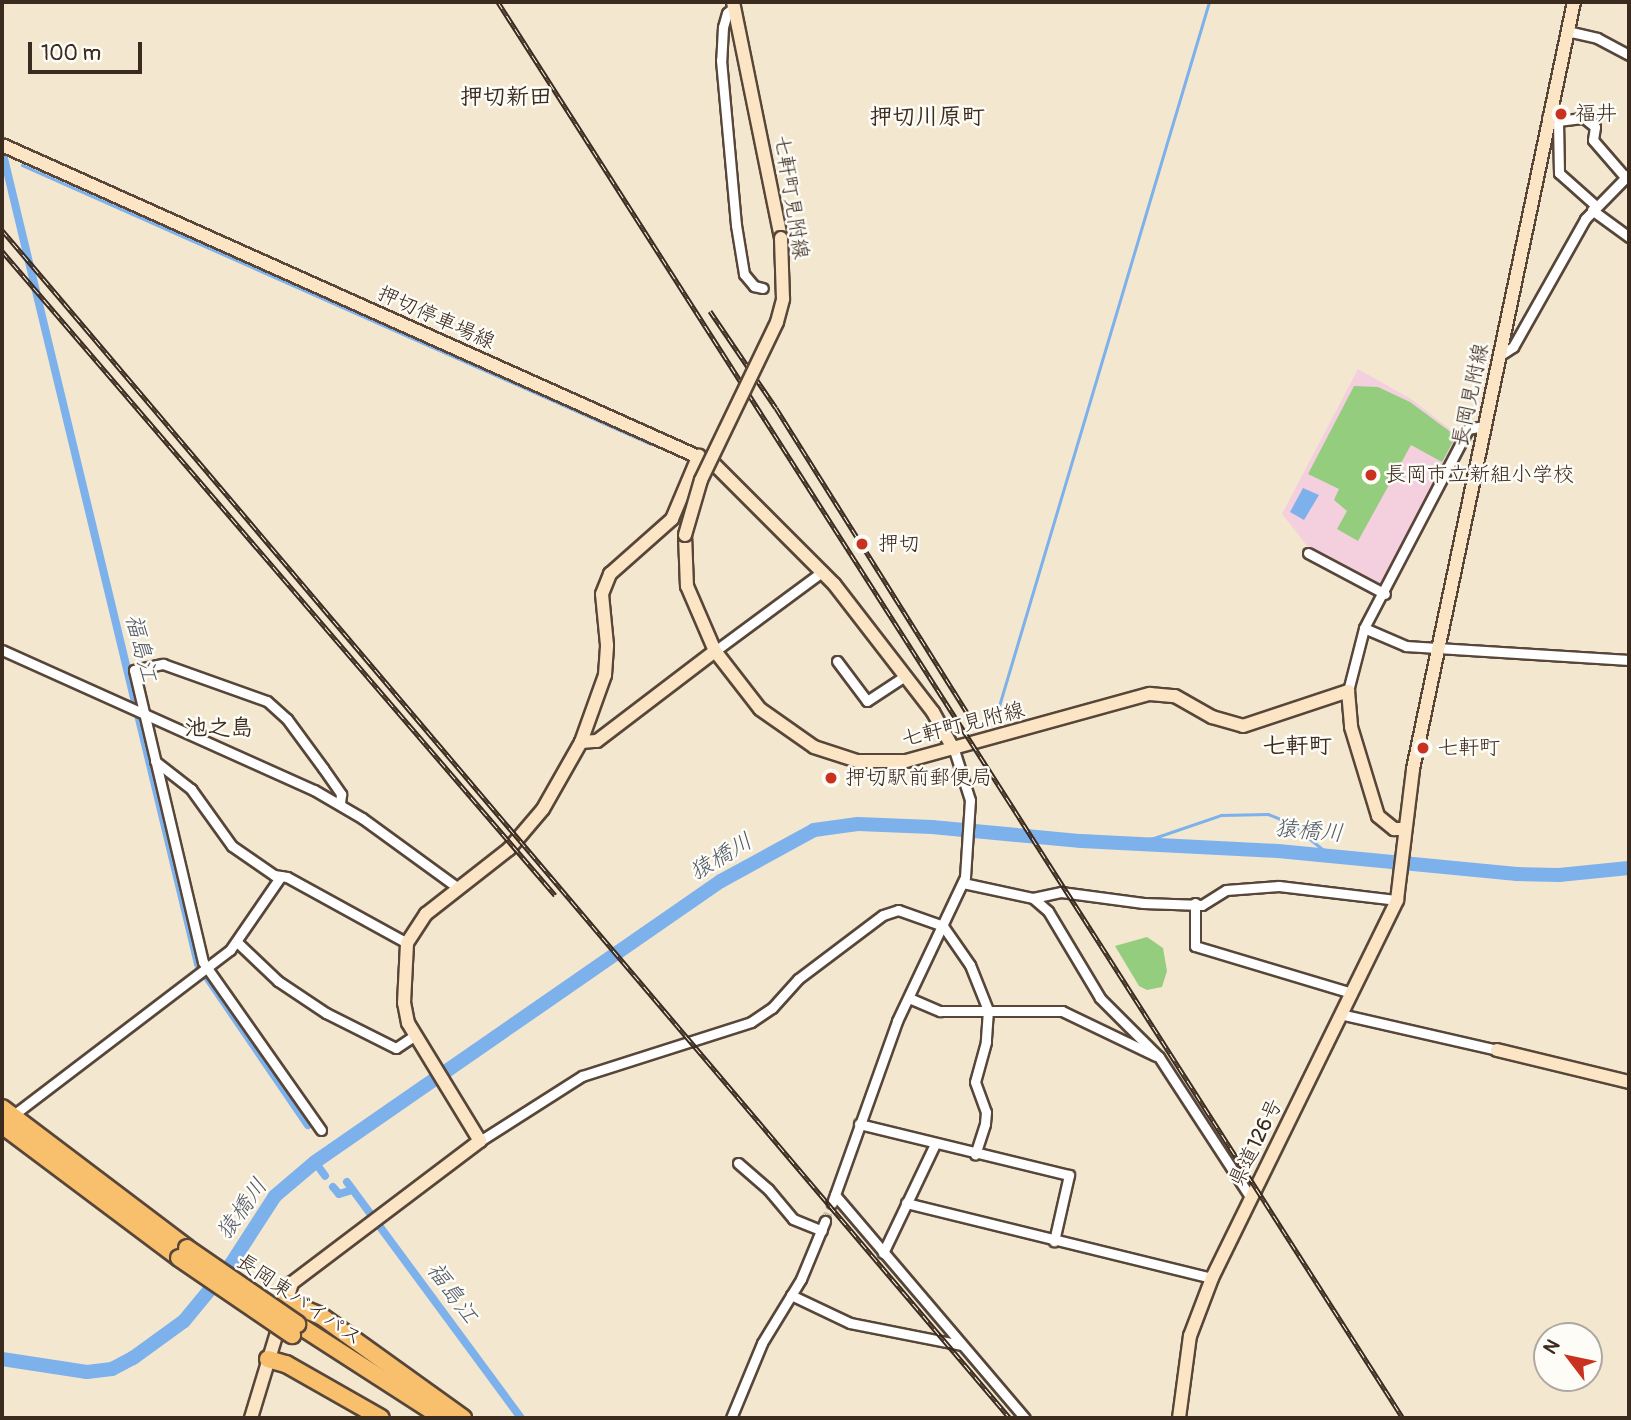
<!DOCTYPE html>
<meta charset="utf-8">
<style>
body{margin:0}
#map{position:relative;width:1631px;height:1420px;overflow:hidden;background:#f3e7cf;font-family:Pangolin,"Klee One",sans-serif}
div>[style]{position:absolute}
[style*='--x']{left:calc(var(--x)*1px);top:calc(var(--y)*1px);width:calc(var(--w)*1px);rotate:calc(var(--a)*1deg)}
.built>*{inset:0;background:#f4cfde}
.green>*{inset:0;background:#95cd7f}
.water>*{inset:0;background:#7db1eb}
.stream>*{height:2.5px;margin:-1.25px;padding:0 1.25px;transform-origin:1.25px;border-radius:1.25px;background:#7db1eb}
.canal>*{height:8px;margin:-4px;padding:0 4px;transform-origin:4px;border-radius:4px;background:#7db1eb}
.river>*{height:14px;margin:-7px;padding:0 7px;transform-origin:7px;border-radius:7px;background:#7db1eb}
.street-tunnel>*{height:9px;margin-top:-4.5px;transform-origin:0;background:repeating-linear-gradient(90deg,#cec1ac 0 9px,transparent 0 13.5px)}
.roads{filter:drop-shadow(2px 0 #574639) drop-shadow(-2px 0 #574639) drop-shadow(0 2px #574639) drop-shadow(0 -2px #574639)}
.street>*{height:9px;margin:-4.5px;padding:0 4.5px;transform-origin:4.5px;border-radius:4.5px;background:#fff}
.secondary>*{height:12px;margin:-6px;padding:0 6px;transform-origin:6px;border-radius:6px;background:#fce5c4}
.highway>*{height:16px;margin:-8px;padding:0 8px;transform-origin:8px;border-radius:8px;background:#f8bf6c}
.rail>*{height:5px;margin-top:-2.5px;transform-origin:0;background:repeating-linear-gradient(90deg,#fdfcf7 0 8px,#3b2a1e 0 16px);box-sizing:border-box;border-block:2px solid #3b2a1e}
.bridges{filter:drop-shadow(2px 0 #574639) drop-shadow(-2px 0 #574639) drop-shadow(0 2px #574639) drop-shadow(0 -2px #574639)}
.secondary-bridge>*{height:12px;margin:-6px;padding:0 6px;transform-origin:6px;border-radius:6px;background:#fce5c4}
.highway-bridge>*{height:16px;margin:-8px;padding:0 8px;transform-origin:8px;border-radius:8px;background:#f8bf6c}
.dots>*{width:19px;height:19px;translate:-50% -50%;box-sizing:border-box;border:4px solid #fdfcf7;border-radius:50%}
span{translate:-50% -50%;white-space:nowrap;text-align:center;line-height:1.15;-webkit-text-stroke:5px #fdfcf7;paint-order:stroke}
.poi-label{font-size:21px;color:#3b2a1e}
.left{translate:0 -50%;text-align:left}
.street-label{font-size:21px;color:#3b2a1e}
.neighbourhood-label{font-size:23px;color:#3b2a1e;font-weight:700}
.water-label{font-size:23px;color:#525966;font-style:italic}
.frame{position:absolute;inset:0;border:4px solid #3b2a1e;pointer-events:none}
.north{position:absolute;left:1533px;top:1322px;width:70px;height:70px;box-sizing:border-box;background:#fdfcf7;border:2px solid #afa8a0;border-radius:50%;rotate:302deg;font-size:19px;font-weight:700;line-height:28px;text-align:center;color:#3b2a1e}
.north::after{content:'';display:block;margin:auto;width:24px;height:32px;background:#c8321e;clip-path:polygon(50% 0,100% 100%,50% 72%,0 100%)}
.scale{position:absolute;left:28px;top:42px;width:114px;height:32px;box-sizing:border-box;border:4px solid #3b2a1e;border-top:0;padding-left:9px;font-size:21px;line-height:24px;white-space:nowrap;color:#3b2a1e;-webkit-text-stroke:5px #fdfcf7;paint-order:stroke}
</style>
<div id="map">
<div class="built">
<div style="clip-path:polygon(1358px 369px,1411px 399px,1459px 436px,1384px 589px,1312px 552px,1282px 514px)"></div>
</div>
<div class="green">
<div style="clip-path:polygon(1354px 386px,1378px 387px,1410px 402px,1456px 436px,1442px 462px,1411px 445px,1358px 541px,1337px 529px,1347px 511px,1334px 500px,1339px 489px,1308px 474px)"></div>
<div style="clip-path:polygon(1147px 937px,1163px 948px,1167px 971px,1162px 987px,1147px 990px,1139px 986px,1115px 946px)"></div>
</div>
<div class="water">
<div style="clip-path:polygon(1303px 488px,1319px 495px,1304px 520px,1290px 512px)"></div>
</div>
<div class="stream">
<div style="--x:22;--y:165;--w:688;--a:23.92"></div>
<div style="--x:999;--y:706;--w:735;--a:-73.39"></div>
<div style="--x:1118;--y:843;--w:36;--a:-8"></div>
<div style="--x:1154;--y:838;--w:71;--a:-18.9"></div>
<div style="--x:1221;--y:815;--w:47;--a:-1.2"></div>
<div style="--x:1268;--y:814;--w:24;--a:22"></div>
<div style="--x:1290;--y:823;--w:58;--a:38.7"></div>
</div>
<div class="canal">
<div style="--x:2;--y:150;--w:837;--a:76.46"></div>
<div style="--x:198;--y:964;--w:195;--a:55.7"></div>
<div style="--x:315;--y:1162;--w:17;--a:54"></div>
<div style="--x:347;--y:1182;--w:293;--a:53.6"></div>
<div style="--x:333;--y:1187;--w:9;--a:49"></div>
<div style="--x:339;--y:1194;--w:14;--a:-17"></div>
</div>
<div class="river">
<div style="--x:2;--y:1359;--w:86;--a:8.7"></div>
<div style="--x:87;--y:1372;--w:25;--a:-7"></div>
<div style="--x:112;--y:1369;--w:24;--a:-28"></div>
<div style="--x:133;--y:1358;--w:63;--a:-36"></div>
<div style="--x:184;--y:1321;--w:74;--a:-50.5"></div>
<div style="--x:231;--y:1264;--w:81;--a:-57.1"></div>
<div style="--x:275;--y:1196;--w:52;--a:-40.4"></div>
<div style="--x:315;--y:1162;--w:494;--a:-34.7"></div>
<div style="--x:721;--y:881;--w:106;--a:-28.7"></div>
<div style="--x:814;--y:830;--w:44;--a:-7.8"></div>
<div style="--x:858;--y:824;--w:74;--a:2.3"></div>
<div style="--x:932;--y:827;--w:150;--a:5.4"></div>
<div style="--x:1081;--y:841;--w:197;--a:2.9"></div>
<div style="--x:1278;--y:851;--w:240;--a:5.5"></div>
<div style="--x:1517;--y:874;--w:42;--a:1.4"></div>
<div style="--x:1559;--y:875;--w:70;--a:-5.7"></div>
</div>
<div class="street-tunnel">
<div style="--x:825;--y:1221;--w:19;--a:-69"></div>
</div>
<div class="roads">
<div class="street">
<div style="--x:734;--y:7;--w:9;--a:139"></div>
<div style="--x:727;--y:13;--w:15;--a:106"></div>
<div style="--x:723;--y:27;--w:33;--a:93"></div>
<div style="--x:721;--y:60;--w:166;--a:84.8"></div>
<div style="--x:736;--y:225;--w:50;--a:80.7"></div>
<div style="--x:744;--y:274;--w:16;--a:50"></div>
<div style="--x:754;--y:286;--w:9;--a:13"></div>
<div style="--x:1567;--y:31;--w:31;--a:13"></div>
<div style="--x:1597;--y:38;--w:36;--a:28"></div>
<div style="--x:1547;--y:118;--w:11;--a:15"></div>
<div style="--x:1558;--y:121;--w:52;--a:88.9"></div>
<div style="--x:1559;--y:173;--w:50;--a:41.7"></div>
<div style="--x:1558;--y:121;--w:26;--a:-7"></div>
<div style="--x:1584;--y:118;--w:14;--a:39"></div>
<div style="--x:1595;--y:127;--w:13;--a:99"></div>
<div style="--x:1593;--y:140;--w:49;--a:49.1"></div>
<div style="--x:1592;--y:210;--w:46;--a:36.1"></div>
<div style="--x:1499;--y:356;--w:17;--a:-33"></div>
<div style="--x:1513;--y:347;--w:147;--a:-60.6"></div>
<div style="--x:1585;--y:219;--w:63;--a:-45.6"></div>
<div style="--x:1308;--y:553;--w:87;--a:28"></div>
<div style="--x:1364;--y:628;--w:46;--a:23.2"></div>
<div style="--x:1406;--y:646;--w:223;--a:3.6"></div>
<div style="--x:2;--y:650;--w:342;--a:24.2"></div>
<div style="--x:314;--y:790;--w:56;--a:30.3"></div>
<div style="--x:362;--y:818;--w:117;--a:36"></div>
<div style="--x:715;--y:651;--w:134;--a:-36.5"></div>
<div style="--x:837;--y:661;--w:50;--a:53.1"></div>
<div style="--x:867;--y:701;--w:45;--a:-33.3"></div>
<div style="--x:1348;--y:691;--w:65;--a:-75.7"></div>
<div style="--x:1364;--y:628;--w:225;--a:-62.4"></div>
<div style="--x:1468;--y:429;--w:16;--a:-11"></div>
<div style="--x:155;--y:761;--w:46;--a:37.9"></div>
<div style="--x:191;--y:789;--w:70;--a:54.3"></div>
<div style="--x:232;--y:846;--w:51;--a:34.6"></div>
<div style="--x:274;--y:875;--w:13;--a:9"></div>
<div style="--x:287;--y:877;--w:137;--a:28.8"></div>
<div style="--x:963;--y:883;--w:72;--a:12.1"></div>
<div style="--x:1033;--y:898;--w:20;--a:41"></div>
<div style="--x:1048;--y:911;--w:101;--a:59.1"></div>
<div style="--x:1100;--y:998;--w:83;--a:45"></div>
<div style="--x:1159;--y:1057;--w:168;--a:56.9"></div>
<div style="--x:1033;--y:898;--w:29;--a:-12"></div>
<div style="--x:1061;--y:892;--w:83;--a:7.6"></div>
<div style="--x:1143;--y:903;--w:59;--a:1.9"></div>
<div style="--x:1202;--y:905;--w:28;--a:-32"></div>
<div style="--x:1226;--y:890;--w:53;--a:-4.3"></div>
<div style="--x:1279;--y:886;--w:119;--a:6.8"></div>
<div style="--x:1195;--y:903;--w:43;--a:90"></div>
<div style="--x:1195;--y:946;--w:164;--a:16.7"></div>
<div style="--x:237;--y:942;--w:57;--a:43.6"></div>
<div style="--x:278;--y:981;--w:58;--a:33.7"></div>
<div style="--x:326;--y:1013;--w:78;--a:26.6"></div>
<div style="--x:396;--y:1048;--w:22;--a:-34"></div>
<div style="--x:909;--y:998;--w:34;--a:23"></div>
<div style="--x:940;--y:1011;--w:122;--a:0"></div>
<div style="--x:1062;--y:1011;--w:104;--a:25.6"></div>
<div style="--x:1340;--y:1014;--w:161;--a:12.9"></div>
<div style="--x:12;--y:1116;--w:274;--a:-37.3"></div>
<div style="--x:230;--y:950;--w:90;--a:-55.4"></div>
<div style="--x:859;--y:1124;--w:216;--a:13.7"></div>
<div style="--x:1069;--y:1175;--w:68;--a:102.8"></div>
<div style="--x:321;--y:1130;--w:205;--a:-125.1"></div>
<div style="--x:203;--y:962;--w:300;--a:-103.3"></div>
<div style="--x:134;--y:670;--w:30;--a:-12"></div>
<div style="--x:163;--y:664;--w:110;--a:19.6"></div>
<div style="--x:267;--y:701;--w:27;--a:42"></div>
<div style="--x:287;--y:719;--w:61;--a:53.7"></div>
<div style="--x:323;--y:768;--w:32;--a:55"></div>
<div style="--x:341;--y:794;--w:10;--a:96"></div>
<div style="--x:480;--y:1141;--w:121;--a:-32.5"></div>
<div style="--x:582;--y:1076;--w:177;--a:-17.7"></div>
<div style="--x:751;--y:1022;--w:25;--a:-34"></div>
<div style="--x:772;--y:1008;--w:39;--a:-48"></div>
<div style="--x:798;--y:979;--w:106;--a:-37"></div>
<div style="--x:883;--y:915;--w:16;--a:-18"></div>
<div style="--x:898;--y:910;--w:48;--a:19.6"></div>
<div style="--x:943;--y:926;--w:47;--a:55.3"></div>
<div style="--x:970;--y:965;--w:48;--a:68.2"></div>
<div style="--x:988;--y:1010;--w:32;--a:94"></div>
<div style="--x:986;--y:1042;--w:41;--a:105.4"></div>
<div style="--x:975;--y:1082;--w:32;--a:70"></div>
<div style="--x:986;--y:1112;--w:12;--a:95"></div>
<div style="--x:985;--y:1124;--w:32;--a:108"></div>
<div style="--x:738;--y:1163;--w:40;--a:41"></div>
<div style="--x:768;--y:1189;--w:39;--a:50"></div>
<div style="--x:793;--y:1219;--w:31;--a:22"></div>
<div style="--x:835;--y:1195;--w:293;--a:49.6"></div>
<div style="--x:832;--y:1203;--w:193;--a:-70.3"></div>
<div style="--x:897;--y:1021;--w:159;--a:-64.7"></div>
<div style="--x:965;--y:877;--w:77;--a:-86.3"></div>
<div style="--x:970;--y:800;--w:52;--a:-107.7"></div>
<div style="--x:906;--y:1203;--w:315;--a:13.8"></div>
<div style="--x:883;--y:1253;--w:121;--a:-64.5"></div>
<div style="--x:791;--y:1295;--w:65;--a:25.4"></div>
<div style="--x:850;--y:1323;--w:113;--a:11.2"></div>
<div style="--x:731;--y:1418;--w:81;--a:-67.5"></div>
<div style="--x:762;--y:1343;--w:75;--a:-58.6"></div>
<div style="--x:801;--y:1279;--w:63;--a:-67.5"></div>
</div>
<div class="secondary">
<div style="--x:733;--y:2;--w:241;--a:78.5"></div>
<div style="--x:2;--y:145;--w:780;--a:24.13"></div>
<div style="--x:714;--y:464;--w:170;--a:45"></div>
<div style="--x:834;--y:584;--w:162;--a:52.3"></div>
<div style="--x:933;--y:712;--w:43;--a:61.1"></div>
<div style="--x:685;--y:535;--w:51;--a:87.8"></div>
<div style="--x:687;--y:586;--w:71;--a:66.7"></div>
<div style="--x:715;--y:651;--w:73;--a:52.2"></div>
<div style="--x:760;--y:709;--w:66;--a:35.1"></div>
<div style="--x:814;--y:747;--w:45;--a:18"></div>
<div style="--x:857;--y:761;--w:49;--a:0"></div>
<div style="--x:906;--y:761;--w:253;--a:-15.4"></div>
<div style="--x:1150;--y:694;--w:25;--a:5"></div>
<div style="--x:1175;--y:696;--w:43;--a:29.6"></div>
<div style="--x:1212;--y:717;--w:32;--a:16"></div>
<div style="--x:1243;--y:726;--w:111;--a:-18.4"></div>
<div style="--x:1348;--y:691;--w:36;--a:85"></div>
<div style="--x:1351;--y:727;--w:93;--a:73.1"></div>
<div style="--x:1378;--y:816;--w:21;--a:39"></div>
<div style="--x:1394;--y:829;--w:11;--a:0"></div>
<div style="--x:581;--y:742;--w:16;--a:-4"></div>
<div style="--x:597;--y:741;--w:148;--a:-37.3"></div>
<div style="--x:1497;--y:1050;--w:136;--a:13.6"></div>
<div style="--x:251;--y:1418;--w:141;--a:-73.1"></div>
<div style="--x:292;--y:1283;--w:236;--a:-37.1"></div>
<div style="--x:480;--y:1141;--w:138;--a:-121.4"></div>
<div style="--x:408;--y:1023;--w:20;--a:-101"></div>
<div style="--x:404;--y:1003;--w:60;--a:-87.1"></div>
<div style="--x:407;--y:943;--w:35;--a:-57"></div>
<div style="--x:426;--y:914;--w:105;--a:-38.1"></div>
<div style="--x:509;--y:849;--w:52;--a:-49.6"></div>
<div style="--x:543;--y:809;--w:77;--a:-60.4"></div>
<div style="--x:581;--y:742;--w:71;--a:-70.3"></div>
<div style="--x:605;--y:675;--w:30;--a:-86"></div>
<div style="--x:607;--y:645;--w:51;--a:-95.6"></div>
<div style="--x:602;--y:594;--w:22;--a:-68"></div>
<div style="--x:610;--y:574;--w:83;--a:-41.6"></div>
<div style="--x:672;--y:519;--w:69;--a:-67.1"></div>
<div style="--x:1179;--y:1418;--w:83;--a:-82.4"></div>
<div style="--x:1190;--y:1336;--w:62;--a:-69.2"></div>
<div style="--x:1212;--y:1278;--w:421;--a:-63.9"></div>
<div style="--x:1397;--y:900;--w:132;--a:-83"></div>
<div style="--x:1413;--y:769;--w:784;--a:-78.15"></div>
</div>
<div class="highway">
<div style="--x:2;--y:1108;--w:232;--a:37.1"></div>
<div style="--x:2;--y:1125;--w:221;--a:36.9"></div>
<div style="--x:285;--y:1301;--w:39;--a:23"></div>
<div style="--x:321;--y:1316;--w:175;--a:35.7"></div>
<div style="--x:297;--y:1324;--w:174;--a:32.8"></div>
<div style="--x:268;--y:1359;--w:19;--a:16"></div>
<div style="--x:286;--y:1364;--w:109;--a:29.6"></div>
</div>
</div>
<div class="rail">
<div style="--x:498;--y:2;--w:1681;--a:57.42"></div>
<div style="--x:2;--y:230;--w:1558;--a:49.69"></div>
<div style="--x:2;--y:251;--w:849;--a:49.35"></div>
<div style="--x:710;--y:311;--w:117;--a:55.8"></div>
<div style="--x:776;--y:408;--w:369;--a:57.9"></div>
</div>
<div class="bridges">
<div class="secondary-bridge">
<div style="--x:685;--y:535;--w:57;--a:-73.8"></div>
<div style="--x:701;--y:480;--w:175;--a:-64.3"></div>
<div style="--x:777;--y:322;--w:24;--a:-75"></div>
<div style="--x:783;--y:299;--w:61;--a:-91.9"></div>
</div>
<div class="highway-bridge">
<div style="--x:187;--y:1248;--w:134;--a:34.6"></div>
<div style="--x:179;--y:1258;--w:137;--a:34.3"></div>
</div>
</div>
<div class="dots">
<div style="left:1561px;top:114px;background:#c8321e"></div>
<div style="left:1371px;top:475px;background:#c8321e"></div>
<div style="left:862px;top:544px;background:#c8321e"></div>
<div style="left:1423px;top:748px;background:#c8321e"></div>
<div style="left:831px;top:778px;background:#c8321e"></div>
</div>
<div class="poi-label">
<span class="left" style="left:1575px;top:114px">福井</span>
<span class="left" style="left:1385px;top:475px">長岡市立新組小学校</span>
<span class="left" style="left:878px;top:544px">押切</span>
<span class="left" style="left:1437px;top:748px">七軒町</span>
<span class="left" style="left:845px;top:778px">押切駅前郵便局</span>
</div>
<div class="street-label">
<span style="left:791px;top:197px;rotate:81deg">七軒町見附線</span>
<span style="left:436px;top:318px;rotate:24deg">押切停車場線</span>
<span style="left:1471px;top:395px;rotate:-78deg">長岡見附線</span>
<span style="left:963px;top:725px;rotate:-14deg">七軒町見附線</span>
<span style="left:1256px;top:1143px;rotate:-64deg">県道126号</span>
<span style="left:299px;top:1300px;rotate:34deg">長岡東バイパス</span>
</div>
<div class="neighbourhood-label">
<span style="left:506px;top:97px">押切新田</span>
<span style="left:927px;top:117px">押切川原町</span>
<span style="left:219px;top:728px">池之島</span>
<span style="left:1297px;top:746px">七軒町</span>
</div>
<div class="water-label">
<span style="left:141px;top:648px;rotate:76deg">福島江</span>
<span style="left:1309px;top:831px;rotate:5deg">猿橋川</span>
<span style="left:721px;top:857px;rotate:-31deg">猿橋川</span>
<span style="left:242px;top:1209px;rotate:-54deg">猿橋川</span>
<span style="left:452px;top:1293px;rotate:54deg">福島江</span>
</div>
<div class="frame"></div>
<div class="north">N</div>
<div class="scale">100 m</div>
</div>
